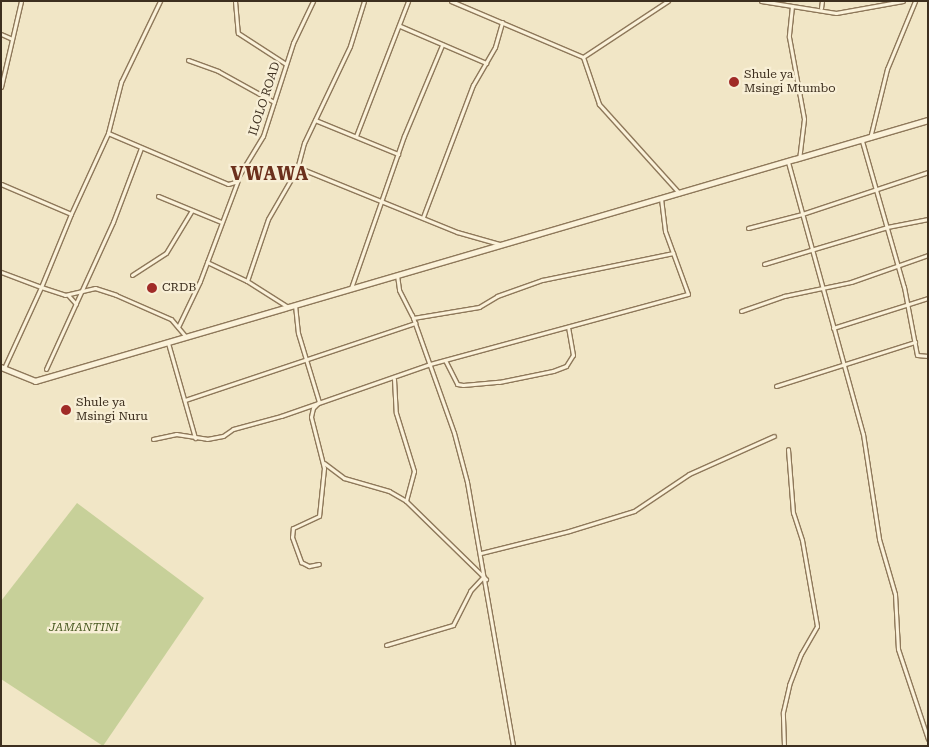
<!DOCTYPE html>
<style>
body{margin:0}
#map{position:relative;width:929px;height:747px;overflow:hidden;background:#f1e6c6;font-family:"Roboto Serif",serif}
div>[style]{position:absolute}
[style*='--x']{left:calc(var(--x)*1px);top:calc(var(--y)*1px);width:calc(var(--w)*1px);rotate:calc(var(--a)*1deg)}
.green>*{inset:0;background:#c7d099}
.roads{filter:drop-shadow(1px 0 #8e785a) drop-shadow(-1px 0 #8e785a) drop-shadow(0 1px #8e785a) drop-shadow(0 -1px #8e785a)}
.street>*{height:3px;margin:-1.5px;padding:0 1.5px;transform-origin:1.5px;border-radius:1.5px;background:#fbf2da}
.secondary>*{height:4.5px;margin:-2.25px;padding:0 2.25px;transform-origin:2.25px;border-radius:2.25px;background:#fbf2da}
.dots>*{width:14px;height:14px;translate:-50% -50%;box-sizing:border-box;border:2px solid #f8efd6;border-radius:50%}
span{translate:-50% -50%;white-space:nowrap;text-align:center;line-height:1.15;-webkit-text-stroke:4.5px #f8efd6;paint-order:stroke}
.poi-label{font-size:12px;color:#3d2f1f}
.left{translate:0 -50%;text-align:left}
.street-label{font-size:12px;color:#3d2f1f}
.park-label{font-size:12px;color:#4b5b24;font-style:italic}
.district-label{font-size:18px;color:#6c301c;font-weight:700;letter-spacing:1px}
.frame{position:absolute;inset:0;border:2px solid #3d2f1f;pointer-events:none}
</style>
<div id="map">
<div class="green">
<div style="clip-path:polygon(77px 503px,204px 598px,103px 746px,1px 679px,1px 601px)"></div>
</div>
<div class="roads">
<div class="street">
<div style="--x:235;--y:1;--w:32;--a:85"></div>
<div style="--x:238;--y:33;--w:57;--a:32.9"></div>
<div style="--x:451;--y:1;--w:143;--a:23"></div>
<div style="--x:583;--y:57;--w:50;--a:71.2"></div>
<div style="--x:599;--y:104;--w:120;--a:48"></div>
<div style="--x:761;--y:1;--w:76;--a:9.1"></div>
<div style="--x:836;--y:13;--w:68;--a:-10.2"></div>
<div style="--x:792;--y:6;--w:31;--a:96"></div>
<div style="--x:789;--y:37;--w:83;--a:79.6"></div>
<div style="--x:804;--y:119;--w:39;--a:97"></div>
<div style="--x:821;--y:8;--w:7;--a:-82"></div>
<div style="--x:400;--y:26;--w:94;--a:23.3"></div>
<div style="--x:1;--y:34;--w:12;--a:24"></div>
<div style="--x:583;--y:57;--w:102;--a:-33.4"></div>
<div style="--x:188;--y:60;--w:32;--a:20"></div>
<div style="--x:218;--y:71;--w:64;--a:29"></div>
<div style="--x:1;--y:87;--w:88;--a:-76.9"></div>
<div style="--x:315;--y:120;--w:90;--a:22.3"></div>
<div style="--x:108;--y:133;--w:130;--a:23"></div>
<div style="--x:228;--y:184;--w:7;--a:-16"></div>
<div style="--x:235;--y:182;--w:54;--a:-58.7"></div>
<div style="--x:263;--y:136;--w:98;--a:-72.1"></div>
<div style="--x:293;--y:43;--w:47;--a:-64.5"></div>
<div style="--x:356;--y:136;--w:145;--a:-68.9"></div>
<div style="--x:870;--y:138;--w:71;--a:-76.2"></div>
<div style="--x:887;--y:69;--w:74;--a:-67.6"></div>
<div style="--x:862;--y:141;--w:152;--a:74"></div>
<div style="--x:904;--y:287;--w:69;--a:79.2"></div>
<div style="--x:917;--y:355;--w:11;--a:5"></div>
<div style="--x:788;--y:162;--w:282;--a:74.6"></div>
<div style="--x:863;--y:434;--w:106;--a:81.3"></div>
<div style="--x:879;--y:539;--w:57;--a:73.8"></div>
<div style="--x:895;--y:594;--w:55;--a:86.9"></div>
<div style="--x:898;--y:649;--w:95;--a:71.6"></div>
<div style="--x:297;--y:167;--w:173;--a:22.1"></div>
<div style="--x:457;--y:232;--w:44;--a:15.9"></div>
<div style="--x:1;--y:184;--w:76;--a:23.2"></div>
<div style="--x:71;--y:214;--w:79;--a:112.3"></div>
<div style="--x:41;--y:287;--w:43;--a:-159.4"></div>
<div style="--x:158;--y:196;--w:68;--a:22.4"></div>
<div style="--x:71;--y:214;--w:89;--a:-65.4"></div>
<div style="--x:108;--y:133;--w:53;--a:-75.7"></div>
<div style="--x:121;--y:82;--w:90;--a:-64.3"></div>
<div style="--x:423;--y:217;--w:141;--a:-69.3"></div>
<div style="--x:473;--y:85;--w:44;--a:-59.9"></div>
<div style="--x:495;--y:47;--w:26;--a:-74"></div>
<div style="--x:748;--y:228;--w:56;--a:-14.5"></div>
<div style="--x:802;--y:214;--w:133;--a:-18.4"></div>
<div style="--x:207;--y:262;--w:44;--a:25.4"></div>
<div style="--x:247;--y:281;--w:49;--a:32.4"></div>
<div style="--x:764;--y:264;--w:128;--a:-16.7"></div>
<div style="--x:887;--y:227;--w:42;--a:-11"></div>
<div style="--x:132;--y:275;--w:40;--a:-32.9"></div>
<div style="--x:166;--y:253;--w:50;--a:-58.8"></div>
<div style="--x:397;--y:275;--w:15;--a:82"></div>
<div style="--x:399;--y:290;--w:28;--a:63"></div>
<div style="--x:412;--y:315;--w:125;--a:70.4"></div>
<div style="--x:454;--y:433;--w:51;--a:75.1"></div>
<div style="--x:467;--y:482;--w:268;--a:80.1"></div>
<div style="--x:247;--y:281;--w:65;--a:-71.3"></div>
<div style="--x:268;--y:219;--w:58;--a:-59.9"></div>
<div style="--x:297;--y:169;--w:27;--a:-75"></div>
<div style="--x:304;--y:143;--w:107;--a:-64.6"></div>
<div style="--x:350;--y:46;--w:47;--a:-72.7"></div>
<div style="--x:351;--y:288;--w:161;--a:-70.8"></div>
<div style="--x:404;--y:136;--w:99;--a:-67.3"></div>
<div style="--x:68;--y:295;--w:12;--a:48"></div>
<div style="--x:295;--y:305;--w:28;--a:84"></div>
<div style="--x:298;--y:333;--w:72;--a:73.1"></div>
<div style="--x:319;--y:402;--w:8;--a:135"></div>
<div style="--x:313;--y:408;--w:9;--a:103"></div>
<div style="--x:311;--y:417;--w:53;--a:75.7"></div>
<div style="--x:324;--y:468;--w:48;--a:95.9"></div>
<div style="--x:319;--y:516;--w:29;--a:155"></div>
<div style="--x:293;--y:528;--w:9;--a:96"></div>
<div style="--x:292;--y:537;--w:27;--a:70"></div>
<div style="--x:301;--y:562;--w:9;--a:27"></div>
<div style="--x:309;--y:566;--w:10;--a:-11"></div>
<div style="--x:741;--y:311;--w:46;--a:-19.2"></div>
<div style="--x:784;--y:296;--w:68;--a:-11.8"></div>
<div style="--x:851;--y:282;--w:82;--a:-19.3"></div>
<div style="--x:413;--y:318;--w:67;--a:-9.5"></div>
<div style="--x:479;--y:307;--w:21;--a:-31"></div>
<div style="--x:497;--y:296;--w:48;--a:-19.6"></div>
<div style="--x:542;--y:280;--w:134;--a:-11.6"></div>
<div style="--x:178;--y:327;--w:51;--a:-64.4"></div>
<div style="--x:200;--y:281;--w:108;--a:-69.4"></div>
<div style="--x:833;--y:328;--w:100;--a:-17.5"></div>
<div style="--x:168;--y:343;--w:99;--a:74.1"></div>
<div style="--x:445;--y:360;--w:27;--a:63"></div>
<div style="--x:457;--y:384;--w:6;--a:9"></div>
<div style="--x:463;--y:385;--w:36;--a:-5"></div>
<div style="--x:499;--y:382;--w:55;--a:-11.5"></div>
<div style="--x:553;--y:371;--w:14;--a:-21"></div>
<div style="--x:566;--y:366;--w:13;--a:-58"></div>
<div style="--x:573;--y:355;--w:27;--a:-100"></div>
<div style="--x:4;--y:368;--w:89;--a:-65.4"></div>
<div style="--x:41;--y:287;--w:25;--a:18"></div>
<div style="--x:65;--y:295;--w:31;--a:-13"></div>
<div style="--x:95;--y:288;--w:22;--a:18"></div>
<div style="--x:116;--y:295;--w:60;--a:23.6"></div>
<div style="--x:171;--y:319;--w:23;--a:50"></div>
<div style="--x:46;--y:369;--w:162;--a:-65.5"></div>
<div style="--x:113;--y:222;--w:79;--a:-69.3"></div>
<div style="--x:394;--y:379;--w:34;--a:87"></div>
<div style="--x:396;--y:413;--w:61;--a:72.8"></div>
<div style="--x:414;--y:471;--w:31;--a:105"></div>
<div style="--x:776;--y:386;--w:146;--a:-17.6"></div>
<div style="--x:185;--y:400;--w:243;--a:-18.5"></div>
<div style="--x:153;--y:439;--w:24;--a:-12"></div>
<div style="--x:176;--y:434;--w:31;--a:9"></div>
<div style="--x:207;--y:439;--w:16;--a:-11"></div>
<div style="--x:223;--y:436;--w:12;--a:-35"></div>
<div style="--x:233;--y:429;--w:50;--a:-15.2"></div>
<div style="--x:281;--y:416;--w:158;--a:-19.2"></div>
<div style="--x:430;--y:364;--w:267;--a:-15.2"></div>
<div style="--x:688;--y:294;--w:67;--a:-110.1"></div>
<div style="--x:665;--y:231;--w:33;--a:-97"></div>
<div style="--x:324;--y:463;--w:25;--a:37"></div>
<div style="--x:344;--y:478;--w:47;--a:16.1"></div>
<div style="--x:389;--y:491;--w:20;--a:30"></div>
<div style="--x:406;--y:501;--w:112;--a:44.3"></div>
<div style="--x:481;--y:553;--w:91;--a:-14"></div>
<div style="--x:569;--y:531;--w:68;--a:-17.1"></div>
<div style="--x:634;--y:511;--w:66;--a:-33.9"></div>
<div style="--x:689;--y:474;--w:93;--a:-24.1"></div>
<div style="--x:386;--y:645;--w:70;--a:-16.6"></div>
<div style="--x:453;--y:625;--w:38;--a:-63"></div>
<div style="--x:470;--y:591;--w:19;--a:-47"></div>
<div style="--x:784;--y:746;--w:34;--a:-92"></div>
<div style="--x:783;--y:712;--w:28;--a:-77"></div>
<div style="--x:789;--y:685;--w:33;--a:-69"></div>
<div style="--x:801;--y:654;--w:32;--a:-60"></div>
<div style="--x:817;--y:626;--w:87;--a:-99.9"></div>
<div style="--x:802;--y:540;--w:28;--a:-108"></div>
<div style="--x:793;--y:513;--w:64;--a:-94.5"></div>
</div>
<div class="secondary">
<div style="--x:1;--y:367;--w:37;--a:22"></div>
<div style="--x:35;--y:381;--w:930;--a:-16.29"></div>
</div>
</div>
<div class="dots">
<div style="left:734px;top:82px;background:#a02b27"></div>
<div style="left:152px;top:288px;background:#a02b27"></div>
<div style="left:66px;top:410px;background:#a02b27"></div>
</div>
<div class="poi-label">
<span class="left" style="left:744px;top:82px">Shule ya<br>Msingi Mtumbo</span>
<span class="left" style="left:162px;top:288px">CRDB</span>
<span class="left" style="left:76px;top:410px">Shule ya<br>Msingi Nuru</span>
</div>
<div class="street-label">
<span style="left:265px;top:99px;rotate:-72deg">ILOLO ROAD</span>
</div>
<div class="park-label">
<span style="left:84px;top:628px">JAMANTINI</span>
</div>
<div class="district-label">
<span style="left:270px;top:174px">VWAWA</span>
</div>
<div class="frame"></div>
</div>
